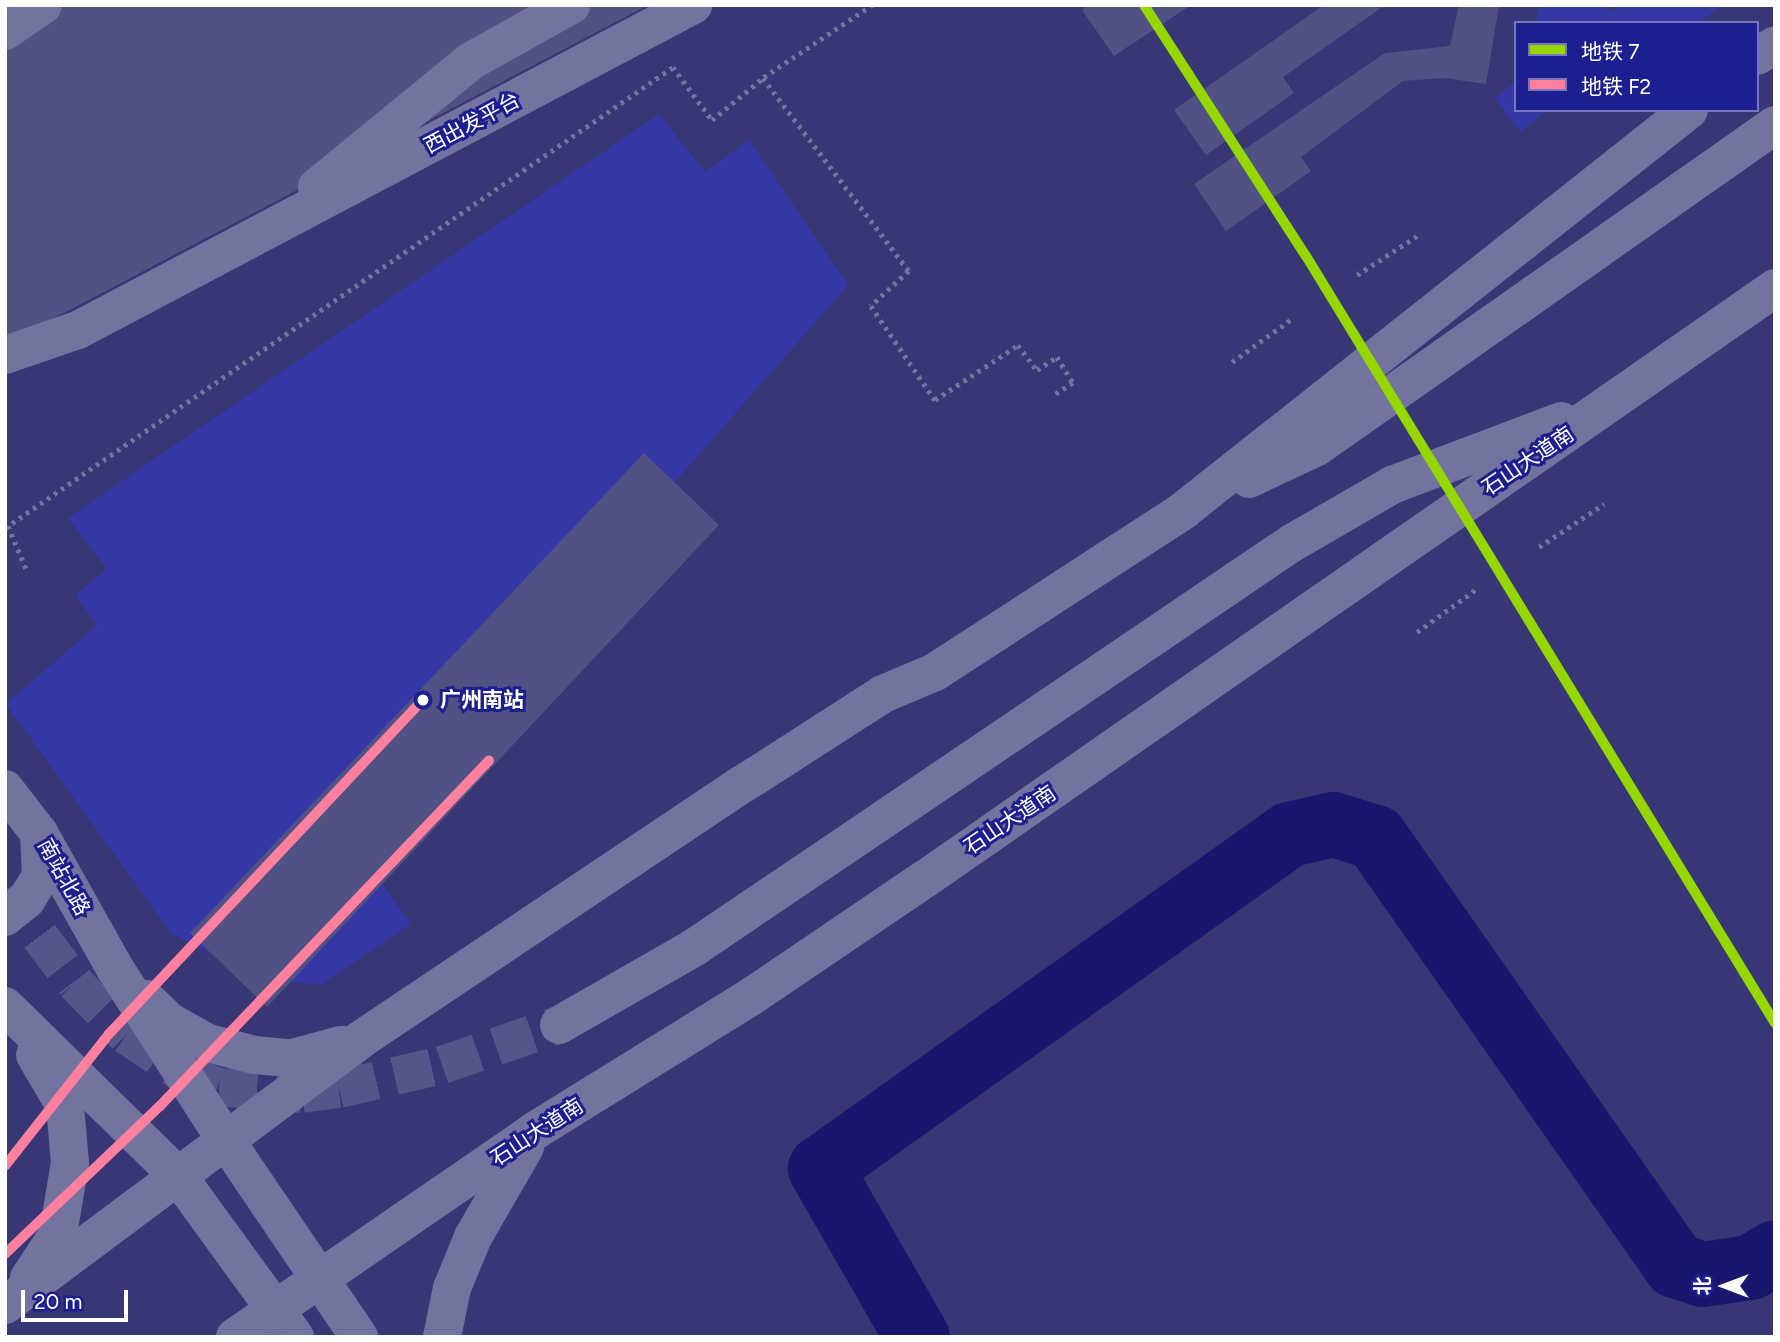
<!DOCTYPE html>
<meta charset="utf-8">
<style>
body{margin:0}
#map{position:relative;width:1780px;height:1342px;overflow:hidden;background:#373775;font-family:Figtree,"Noto Sans SC",sans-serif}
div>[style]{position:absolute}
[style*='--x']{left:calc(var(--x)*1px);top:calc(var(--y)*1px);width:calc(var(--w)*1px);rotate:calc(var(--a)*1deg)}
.green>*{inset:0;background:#3537a7}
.river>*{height:65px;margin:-32.5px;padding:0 32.5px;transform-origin:32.5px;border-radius:32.5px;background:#17176e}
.building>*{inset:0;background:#515284}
.major-tunnel>*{height:38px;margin-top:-19px;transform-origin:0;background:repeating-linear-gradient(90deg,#55558a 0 38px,transparent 0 57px)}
.path>*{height:4.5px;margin-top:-2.25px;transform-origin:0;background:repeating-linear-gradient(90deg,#7373a0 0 3.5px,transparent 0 8.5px)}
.minor>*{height:38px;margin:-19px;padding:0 19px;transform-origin:19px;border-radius:19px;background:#7373a0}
.major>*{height:38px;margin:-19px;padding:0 19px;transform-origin:19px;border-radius:19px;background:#7373a0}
.metro-1>*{height:10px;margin:-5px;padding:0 5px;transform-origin:5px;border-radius:5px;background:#97d700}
.metro-2>*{height:10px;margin:-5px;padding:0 5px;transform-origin:5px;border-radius:5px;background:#ff809e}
.dots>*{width:19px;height:19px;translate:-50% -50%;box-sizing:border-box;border:4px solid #1d1e8f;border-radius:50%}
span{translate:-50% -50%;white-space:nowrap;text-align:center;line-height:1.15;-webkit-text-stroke:6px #1d1e8f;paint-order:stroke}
.street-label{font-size:21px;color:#fff}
.stop-label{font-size:21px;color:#fff;font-weight:700}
.left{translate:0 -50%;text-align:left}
.frame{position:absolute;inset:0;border:7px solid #fff;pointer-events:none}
.legend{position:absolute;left:1514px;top:21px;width:245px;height:91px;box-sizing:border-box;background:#1d1e8f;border:2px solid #7778bc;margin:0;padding:9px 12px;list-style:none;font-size:21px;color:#fff}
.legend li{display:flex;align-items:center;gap:14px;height:35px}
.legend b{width:35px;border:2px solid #7778bc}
.north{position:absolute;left:1689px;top:1251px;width:70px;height:70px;-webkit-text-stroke:5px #1d1e8f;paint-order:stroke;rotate:270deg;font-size:19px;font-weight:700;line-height:28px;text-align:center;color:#fff}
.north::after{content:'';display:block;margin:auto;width:24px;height:32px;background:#fff;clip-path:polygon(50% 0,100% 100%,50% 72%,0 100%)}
.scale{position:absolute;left:21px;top:1290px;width:107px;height:32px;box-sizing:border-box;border:4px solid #fff;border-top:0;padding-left:9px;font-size:21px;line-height:24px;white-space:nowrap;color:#fff;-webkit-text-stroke:5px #1d1e8f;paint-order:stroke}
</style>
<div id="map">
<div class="green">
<div style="clip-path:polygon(1540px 5px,1605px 5px,1610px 12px,1621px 5px,1723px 5px,1698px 23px,1536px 23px)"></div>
<div style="clip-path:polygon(1516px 81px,1516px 110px,1548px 110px,1520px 132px,1495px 98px)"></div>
<div style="clip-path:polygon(659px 114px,705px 172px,749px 140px,848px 285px,355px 846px,411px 924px,320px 985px,254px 976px,171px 933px,6px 704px,97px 625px,75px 595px,107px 569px,68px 518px)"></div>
</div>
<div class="river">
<div style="--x:917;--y:1337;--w:195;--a:-119.9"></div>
<div style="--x:820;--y:1168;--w:576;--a:-35.46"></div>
<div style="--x:1289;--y:834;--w:45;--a:-12.8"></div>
<div style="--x:1333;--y:824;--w:44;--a:17.2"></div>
<div style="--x:1375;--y:837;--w:523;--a:54.97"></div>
<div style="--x:1675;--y:1265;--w:28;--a:18"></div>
<div style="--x:1702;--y:1274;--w:49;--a:-8.3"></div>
<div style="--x:1750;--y:1267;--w:29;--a:-31"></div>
</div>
<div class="building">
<div style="clip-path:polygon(5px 5px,648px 5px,5px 344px)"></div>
<div style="clip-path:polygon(1089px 5px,1191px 5px,1114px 56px,1082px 10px)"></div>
<div style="clip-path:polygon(1324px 5px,1385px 5px,1283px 77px,1294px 93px,1206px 155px,1174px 110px)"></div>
<div style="clip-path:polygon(1459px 5px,1499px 5px,1486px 84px,1445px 78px,1403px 81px,1301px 157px,1311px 171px,1226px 231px,1194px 184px,1385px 53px,1450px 46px)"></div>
<div style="clip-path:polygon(644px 453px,719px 525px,267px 1007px,190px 933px)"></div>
</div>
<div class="major-tunnel">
<div style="--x:5;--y:891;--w:116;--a:52.7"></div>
<div style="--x:75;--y:983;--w:73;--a:45.6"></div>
<div style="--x:126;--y:1035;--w:68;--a:34.2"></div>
<div style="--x:182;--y:1073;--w:40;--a:21"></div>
<div style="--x:219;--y:1087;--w:83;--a:4.8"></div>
<div style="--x:302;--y:1094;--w:37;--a:-8"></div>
<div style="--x:339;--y:1089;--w:106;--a:-13.1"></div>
<div style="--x:442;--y:1065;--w:124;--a:-18.9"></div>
</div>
<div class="path">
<div style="--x:873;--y:5;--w:132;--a:146.4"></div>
<div style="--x:763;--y:78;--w:242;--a:52.9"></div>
<div style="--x:909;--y:271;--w:52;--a:137.4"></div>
<div style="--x:871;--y:306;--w:114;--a:55.8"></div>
<div style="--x:935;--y:400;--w:100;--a:-33.5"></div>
<div style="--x:1018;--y:345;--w:31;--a:53"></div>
<div style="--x:1037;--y:370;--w:24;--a:-33"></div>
<div style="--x:1057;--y:357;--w:31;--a:58"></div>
<div style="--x:1073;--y:383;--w:24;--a:147"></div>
<div style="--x:1357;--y:275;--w:75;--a:-33.1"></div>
<div style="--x:1232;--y:362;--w:75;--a:-35.8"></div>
<div style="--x:8;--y:526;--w:51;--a:66.9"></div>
<div style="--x:5;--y:528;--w:812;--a:-34.61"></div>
<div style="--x:673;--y:67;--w:66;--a:53.7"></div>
<div style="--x:712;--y:120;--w:66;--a:-39.5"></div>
<div style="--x:1539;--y:547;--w:78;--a:-33.5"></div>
<div style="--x:1417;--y:632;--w:75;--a:-35.8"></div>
</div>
<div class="minor">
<div style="--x:5;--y:31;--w:46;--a:-34.4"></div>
<div style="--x:317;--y:187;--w:199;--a:-39.3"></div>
<div style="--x:471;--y:61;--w:115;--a:-29.2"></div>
<div style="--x:5;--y:355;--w:77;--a:-18.9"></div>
<div style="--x:78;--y:330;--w:696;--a:-27.85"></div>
</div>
<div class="major">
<div style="--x:1757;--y:56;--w:21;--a:-31"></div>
<div style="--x:1249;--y:479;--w:75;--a:-25.2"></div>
<div style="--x:1317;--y:447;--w:560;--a:-35.11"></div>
<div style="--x:5;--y:789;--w:56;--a:52.3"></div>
<div style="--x:39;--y:833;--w:157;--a:60.7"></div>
<div style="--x:116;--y:970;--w:201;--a:57.2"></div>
<div style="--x:225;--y:1139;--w:239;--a:55.9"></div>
<div style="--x:5;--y:917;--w:28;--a:-39"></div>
<div style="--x:27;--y:899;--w:27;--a:-59"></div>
<div style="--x:41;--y:876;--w:43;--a:-92.7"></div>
<div style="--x:146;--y:999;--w:33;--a:44"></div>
<div style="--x:170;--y:1022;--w:43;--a:28.9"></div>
<div style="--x:208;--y:1043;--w:48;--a:14.6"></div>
<div style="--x:254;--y:1055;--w:38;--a:5"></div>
<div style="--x:292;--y:1058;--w:51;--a:-14.9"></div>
<div style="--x:5;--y:1006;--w:243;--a:44.5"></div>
<div style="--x:178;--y:1176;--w:199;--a:54"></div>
<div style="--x:559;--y:1025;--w:157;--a:-29.8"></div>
<div style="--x:695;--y:947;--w:721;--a:-34.09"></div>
<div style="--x:1292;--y:543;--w:116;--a:-30.1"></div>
<div style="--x:1392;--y:485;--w:181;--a:-20.7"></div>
<div style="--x:29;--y:1278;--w:53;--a:-56.6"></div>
<div style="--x:58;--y:1234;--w:72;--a:-80.4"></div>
<div style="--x:70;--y:1163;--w:57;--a:-95"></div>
<div style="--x:65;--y:1106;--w:59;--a:-120.5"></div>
<div style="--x:5;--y:1305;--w:443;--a:-36.7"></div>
<div style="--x:360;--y:1040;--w:461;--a:-33.8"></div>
<div style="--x:743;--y:784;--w:166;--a:-32.7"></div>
<div style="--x:883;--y:694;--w:56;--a:-22.9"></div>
<div style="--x:935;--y:672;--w:297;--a:-33"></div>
<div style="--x:1184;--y:510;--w:644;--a:-38.38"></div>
<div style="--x:235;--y:1337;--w:365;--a:-34.5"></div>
<div style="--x:536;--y:1130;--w:254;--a:-31.8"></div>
<div style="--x:752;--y:996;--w:209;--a:-34.1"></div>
<div style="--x:925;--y:879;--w:1035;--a:-34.81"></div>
<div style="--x:442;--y:1337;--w:50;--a:-78.5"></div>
<div style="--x:452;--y:1288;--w:55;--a:-67.6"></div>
<div style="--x:473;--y:1237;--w:104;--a:-60"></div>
</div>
<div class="metro-1">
<div style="--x:1144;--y:5;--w:299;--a:57.2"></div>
<div style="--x:1306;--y:256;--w:899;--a:58.56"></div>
</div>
<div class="metro-2">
<div style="--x:5;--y:1166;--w:168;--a:-51.8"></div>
<div style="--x:109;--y:1034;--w:460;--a:-46.8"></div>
<div style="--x:5;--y:1254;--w:214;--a:-43.7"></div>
<div style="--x:160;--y:1106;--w:477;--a:-46.4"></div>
</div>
<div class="dots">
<div style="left:423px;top:700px;background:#fff"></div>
</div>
<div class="street-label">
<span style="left:472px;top:123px;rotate:-28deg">西出发平台</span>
<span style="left:1528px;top:461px;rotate:-34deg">石山大道南</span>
<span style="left:1010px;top:820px;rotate:-34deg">石山大道南</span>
<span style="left:64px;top:877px;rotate:61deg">南站北路</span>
<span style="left:537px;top:1132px;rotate:-33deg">石山大道南</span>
</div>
<div class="stop-label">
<span class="left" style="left:440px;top:700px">广州南站</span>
</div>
<div class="frame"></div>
<ul class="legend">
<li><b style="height:9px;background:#97d700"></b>地铁 7</li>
<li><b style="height:9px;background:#ff809e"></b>地铁 F2</li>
</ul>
<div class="north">北</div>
<div class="scale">20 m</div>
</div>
